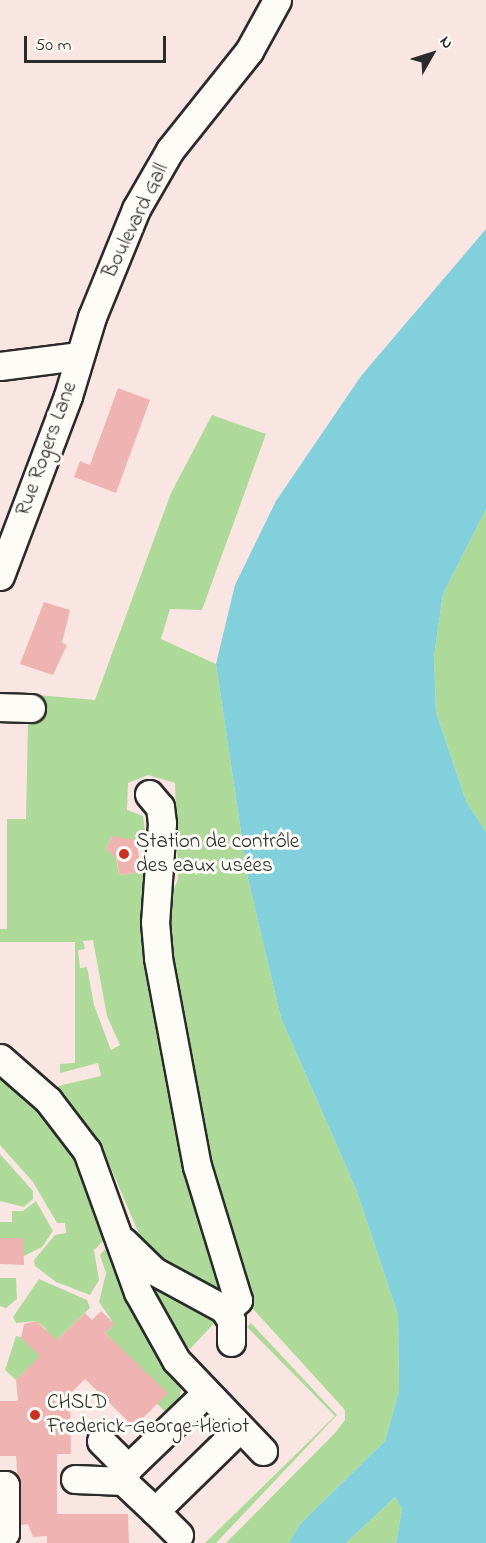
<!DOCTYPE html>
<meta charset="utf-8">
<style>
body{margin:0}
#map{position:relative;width:486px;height:1543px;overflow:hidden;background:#f9e6e2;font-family:"Indie Flower",sans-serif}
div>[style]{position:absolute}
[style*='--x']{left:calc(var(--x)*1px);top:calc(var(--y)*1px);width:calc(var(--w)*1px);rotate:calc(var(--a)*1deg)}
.green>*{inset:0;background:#adda99}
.water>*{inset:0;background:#81d0dc}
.building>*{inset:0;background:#efb3b2}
.roads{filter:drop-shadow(2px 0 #2b2b2b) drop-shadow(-2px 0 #2b2b2b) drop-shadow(0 2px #2b2b2b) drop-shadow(0 -2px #2b2b2b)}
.minor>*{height:27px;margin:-13.5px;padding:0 13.5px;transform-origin:13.5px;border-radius:13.5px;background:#fdfcf7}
.dots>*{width:16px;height:16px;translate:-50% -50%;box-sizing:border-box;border:3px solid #fdfcf7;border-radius:50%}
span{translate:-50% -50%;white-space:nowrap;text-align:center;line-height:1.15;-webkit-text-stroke:6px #fdfcf7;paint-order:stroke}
.street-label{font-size:21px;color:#2b2b2b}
.poi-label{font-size:21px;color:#2b2b2b}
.left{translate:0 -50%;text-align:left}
.north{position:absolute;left:402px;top:24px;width:60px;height:60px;-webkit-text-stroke:4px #fdfcf7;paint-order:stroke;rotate:51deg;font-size:16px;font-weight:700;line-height:24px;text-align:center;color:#2b2b2b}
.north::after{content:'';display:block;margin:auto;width:21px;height:27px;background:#2b2b2b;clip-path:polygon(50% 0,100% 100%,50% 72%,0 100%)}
.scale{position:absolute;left:24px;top:36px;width:142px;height:27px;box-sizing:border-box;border:3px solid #2b2b2b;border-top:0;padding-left:8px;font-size:18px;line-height:21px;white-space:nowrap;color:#2b2b2b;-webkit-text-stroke:4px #fdfcf7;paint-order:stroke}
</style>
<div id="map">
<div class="green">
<div style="clip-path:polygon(evenodd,212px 415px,266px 434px,202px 610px,170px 609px,161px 639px,216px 664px,248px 879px,281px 1018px,356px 1189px,398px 1315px,399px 1391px,385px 1441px,300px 1524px,289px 1543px,226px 1543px,335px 1433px,345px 1420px,345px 1410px,245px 1300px,183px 1085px,165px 913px,178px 879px,175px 783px,148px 775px,128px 783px,127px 810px,143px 816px,146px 838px,124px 843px,112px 836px,106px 849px,116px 856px,119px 875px,149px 871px,169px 1060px,163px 1062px,174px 1080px,225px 1284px,220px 1291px,180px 1280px,145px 1248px,100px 1142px,58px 1086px,101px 1076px,98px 1063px,60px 1073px,60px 1064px,75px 1063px,75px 942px,0 942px,0 929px,7px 929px,7px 819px,26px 819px,28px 721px,36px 721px,37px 695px,95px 700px,171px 493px,212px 415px,93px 940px,107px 1016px,120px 1045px,111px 1050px,94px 1005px,87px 967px,80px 968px,78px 950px,85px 949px,83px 941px,93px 940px)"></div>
<div style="clip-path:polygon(486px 509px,486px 832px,466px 801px,436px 712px,434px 656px,443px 594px)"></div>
<div style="clip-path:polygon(0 1071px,28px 1093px,80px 1163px,108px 1236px,94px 1250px,99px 1280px,90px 1295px,56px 1282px,35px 1266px,34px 1260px,55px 1235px,66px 1233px,65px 1223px,57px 1223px,33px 1182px,0 1145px)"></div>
<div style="clip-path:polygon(0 1154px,33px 1191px,33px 1199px,24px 1207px,0 1201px)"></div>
<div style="clip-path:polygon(36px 1201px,53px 1231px,42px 1247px,24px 1256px,0 1238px,0 1222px,12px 1222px,12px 1211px,23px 1211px)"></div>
<div style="clip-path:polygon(110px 1243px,181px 1390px,178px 1405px,169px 1415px,157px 1404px,167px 1393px,105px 1333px,114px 1324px,99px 1302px,106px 1273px,100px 1255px)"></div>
<div style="clip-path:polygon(0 1278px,16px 1278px,17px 1299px,6px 1308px,0 1306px)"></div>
<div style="clip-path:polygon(151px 1278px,220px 1317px,190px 1349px,168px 1330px,146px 1289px)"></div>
<div style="clip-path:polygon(39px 1279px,87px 1300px,90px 1308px,16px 1380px,5px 1370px,16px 1336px,43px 1341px,46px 1329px,36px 1321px,16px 1323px,13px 1317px)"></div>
<div style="clip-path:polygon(251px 1323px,337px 1415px,216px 1543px,205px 1543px,335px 1416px,247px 1327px)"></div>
<div style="clip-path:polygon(395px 1497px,402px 1509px,396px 1543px,346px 1543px)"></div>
</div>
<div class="water">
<div style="clip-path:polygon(486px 229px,486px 509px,443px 594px,434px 656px,436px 712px,466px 801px,486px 832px,486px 1543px,396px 1543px,402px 1509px,395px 1497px,346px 1543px,289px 1543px,300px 1524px,385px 1441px,399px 1391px,398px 1315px,356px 1189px,281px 1018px,248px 879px,216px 664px,235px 585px,276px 501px,361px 376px)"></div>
</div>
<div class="building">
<div style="clip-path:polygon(118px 388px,150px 400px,116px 493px,74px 477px,80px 461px,90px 465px)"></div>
<div style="clip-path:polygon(44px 602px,70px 610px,62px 643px,67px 645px,53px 675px,20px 664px)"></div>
<div style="clip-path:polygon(112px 836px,136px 840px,142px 872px,119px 875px,117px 859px,106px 849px)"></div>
<div style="clip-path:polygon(0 1238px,23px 1238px,24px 1265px,0 1264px)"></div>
<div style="clip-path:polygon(101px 1311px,115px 1324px,105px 1333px,168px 1393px,134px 1427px,85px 1379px,70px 1394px,71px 1454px,57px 1454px,57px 1514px,128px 1514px,129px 1543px,47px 1543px,47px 1536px,33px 1537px,28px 1524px,21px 1525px,16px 1456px,0 1456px,0 1401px,18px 1401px,16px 1380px,40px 1356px,21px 1338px,24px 1324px,36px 1321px,57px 1340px,85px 1313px,92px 1320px)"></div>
</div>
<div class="roads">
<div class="minor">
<div style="--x:0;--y:366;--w:80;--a:-7.2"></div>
<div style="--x:0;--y:576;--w:192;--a:-69.3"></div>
<div style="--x:68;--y:396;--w:83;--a:-73.1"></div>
<div style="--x:92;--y:317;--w:117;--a:-67.8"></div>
<div style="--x:136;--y:209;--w:68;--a:-60"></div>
<div style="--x:170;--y:150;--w:127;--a:-51.4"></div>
<div style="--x:249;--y:51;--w:58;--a:-61.2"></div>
<div style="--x:0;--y:707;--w:31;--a:2"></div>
<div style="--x:149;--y:794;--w:17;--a:50"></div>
<div style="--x:160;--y:807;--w:16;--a:83"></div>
<div style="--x:162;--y:823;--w:99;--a:94"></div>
<div style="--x:155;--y:922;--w:36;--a:85"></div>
<div style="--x:158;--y:958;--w:212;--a:79.4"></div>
<div style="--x:197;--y:1166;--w:140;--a:73"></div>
<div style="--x:238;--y:1300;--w:16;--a:137"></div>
<div style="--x:0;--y:1058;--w:64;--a:41.2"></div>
<div style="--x:48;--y:1100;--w:64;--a:52.6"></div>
<div style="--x:87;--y:1151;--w:150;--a:70.1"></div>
<div style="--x:138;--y:1292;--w:78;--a:60.8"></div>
<div style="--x:176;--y:1360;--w:126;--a:46.3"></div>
<div style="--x:123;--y:1241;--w:43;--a:44.1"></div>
<div style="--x:154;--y:1271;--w:80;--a:28.5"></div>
<div style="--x:224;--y:1309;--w:13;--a:58"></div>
<div style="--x:231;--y:1320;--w:22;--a:90"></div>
<div style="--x:101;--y:1441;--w:38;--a:45"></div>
<div style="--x:128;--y:1468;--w:14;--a:111"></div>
<div style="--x:128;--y:1468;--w:108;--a:-43.9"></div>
<div style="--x:75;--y:1479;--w:48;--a:2.4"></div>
<div style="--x:123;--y:1481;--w:44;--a:43.2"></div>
<div style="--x:155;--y:1511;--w:119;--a:-44.3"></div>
<div style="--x:0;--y:1485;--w:5;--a:0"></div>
<div style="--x:5;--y:1485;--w:48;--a:90"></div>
<div style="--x:5;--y:1533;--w:5;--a:180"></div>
<div style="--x:155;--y:1511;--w:34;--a:45"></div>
</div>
</div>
<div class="dots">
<div style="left:124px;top:854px;background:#c8321e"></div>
<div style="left:35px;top:1415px;background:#c8321e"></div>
</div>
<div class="street-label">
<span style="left:136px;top:221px;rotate:-64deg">Boulevard Gall</span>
<span style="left:47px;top:449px;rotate:-70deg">Rue Rogers Lane</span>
</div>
<div class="poi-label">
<span class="left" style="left:136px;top:854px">Station de contrôle<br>des eaux usées</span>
<span class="left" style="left:47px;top:1415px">CHSLD<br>Frederick-George-Heriot</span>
</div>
<div class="north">N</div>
<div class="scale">50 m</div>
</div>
